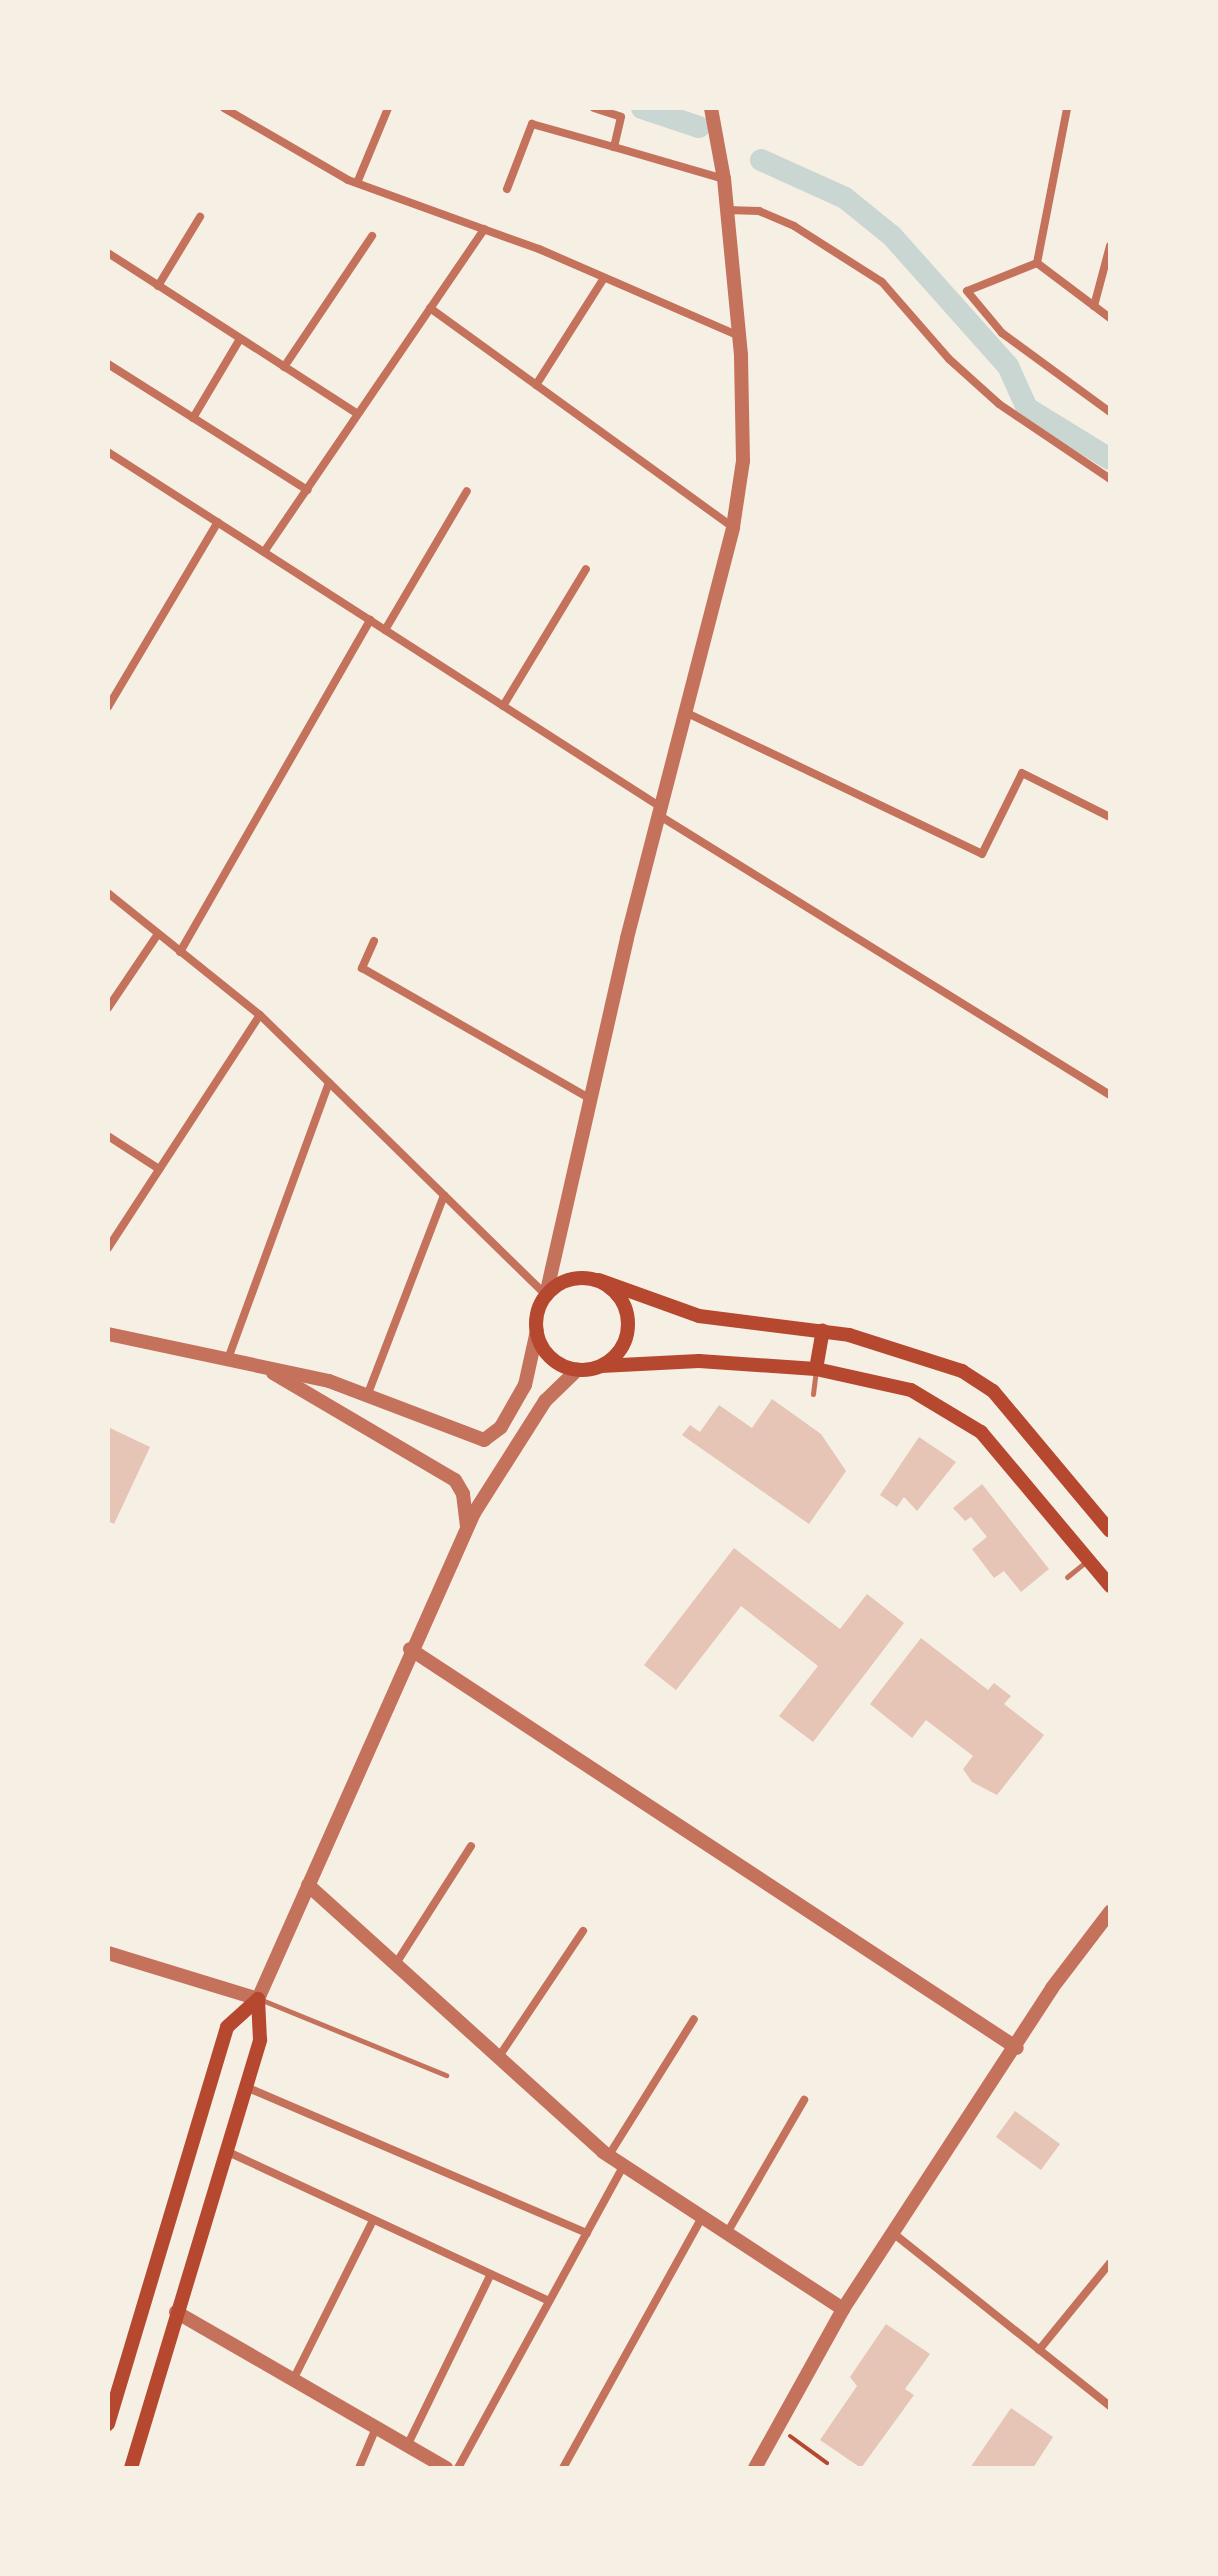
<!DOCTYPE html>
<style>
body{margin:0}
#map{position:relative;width:1218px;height:2576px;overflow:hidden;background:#f6efe4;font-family:Figtree,sans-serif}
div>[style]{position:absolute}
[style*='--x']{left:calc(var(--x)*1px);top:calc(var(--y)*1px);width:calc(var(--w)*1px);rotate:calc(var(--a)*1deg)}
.canal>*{height:22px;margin:-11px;padding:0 11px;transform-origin:11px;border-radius:11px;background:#c9d6d2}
.building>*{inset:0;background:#e6c5b7}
.path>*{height:4px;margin:-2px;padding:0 2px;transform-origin:2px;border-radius:2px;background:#b5482f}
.service>*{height:5px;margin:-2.5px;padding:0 2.5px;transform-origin:2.5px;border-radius:2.5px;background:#c5725c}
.minor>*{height:8px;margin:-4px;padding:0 4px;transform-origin:4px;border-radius:4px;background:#c5725c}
.tertiary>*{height:14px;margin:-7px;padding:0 7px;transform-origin:7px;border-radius:7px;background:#c5725c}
.secondary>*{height:14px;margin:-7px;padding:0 7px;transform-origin:7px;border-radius:7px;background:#b5482f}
.secondary>.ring{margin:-7px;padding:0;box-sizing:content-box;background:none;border:14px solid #b5482f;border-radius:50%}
span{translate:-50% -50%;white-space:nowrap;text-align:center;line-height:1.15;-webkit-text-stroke:6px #f6efe4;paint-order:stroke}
.frame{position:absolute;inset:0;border:110px solid #f6efe4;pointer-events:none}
</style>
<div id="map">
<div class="canal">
<div style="--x:642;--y:108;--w:60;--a:18.4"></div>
<div style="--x:761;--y:160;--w:92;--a:24.3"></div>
<div style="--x:845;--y:198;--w:60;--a:39"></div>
<div style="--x:892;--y:236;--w:174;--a:48.3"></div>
<div style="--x:1008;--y:366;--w:46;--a:65.7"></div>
<div style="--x:1027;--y:408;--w:97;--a:31.6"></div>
</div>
<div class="building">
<div style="clip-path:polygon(772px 1399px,821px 1434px,846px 1471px,809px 1524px,682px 1435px,690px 1425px,700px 1432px,719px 1405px,752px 1428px)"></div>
<div style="clip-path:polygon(108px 1427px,150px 1447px,114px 1524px,108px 1521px)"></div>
<div style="clip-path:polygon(919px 1437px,956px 1462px,917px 1511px,904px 1497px,897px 1507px,880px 1495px)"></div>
<div style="clip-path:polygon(982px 1484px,1049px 1569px,1021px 1592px,1004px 1571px,994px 1578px,972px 1549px,987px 1537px,971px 1517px,965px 1521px,953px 1508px)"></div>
<div style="clip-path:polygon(734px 1548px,840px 1629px,867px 1594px,904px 1623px,813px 1742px,779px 1716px,818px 1666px,741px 1606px,676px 1690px,644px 1665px)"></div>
<div style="clip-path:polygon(921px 1638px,988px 1690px,994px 1683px,1011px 1696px,1004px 1704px,1044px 1735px,997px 1795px,972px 1782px,963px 1769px,973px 1756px,926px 1720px,912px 1738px,870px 1704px)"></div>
<div style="clip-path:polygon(1015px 2111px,1060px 2144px,1041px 2170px,996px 2137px)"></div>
<div style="clip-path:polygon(886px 2324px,930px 2354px,905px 2389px,914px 2395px,861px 2468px,820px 2440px,857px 2386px,850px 2377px)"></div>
<div style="clip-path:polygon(1011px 2408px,1053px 2437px,1033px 2468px,970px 2468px)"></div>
</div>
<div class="path">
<div style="--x:790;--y:2436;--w:46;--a:36.1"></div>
</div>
<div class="service">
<div style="--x:813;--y:1394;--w:24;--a:-83"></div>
<div style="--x:1067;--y:1577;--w:26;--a:-39"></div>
<div style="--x:262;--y:2000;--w:199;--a:22.2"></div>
</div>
<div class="minor">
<div style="--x:224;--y:108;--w:143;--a:30.1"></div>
<div style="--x:348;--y:180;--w:203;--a:19.9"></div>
<div style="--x:539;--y:249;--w:218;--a:23.5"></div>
<div style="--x:594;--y:108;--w:28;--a:18"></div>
<div style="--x:621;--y:117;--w:31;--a:103"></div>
<div style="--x:614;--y:147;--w:115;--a:16.2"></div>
<div style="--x:357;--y:183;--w:81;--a:-67.5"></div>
<div style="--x:507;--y:189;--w:70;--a:-69"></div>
<div style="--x:532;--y:124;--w:85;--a:15.7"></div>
<div style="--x:727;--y:210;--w:32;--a:2"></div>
<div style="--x:759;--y:211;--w:38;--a:23"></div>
<div style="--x:794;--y:226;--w:104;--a:32.5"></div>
<div style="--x:882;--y:282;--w:102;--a:49"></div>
<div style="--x:949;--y:359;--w:67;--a:42"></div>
<div style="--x:999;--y:404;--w:134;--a:34"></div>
<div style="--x:108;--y:253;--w:297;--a:32.8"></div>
<div style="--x:1037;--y:263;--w:75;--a:158.2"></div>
<div style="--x:967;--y:291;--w:55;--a:50.2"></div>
<div style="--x:1002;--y:333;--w:134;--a:36.2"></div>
<div style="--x:1037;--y:263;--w:158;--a:-79"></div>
<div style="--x:1037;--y:263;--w:91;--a:37"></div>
<div style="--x:158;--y:286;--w:81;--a:-58.7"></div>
<div style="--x:1094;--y:306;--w:62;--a:-75.1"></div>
<div style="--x:430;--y:308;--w:374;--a:35.9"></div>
<div style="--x:108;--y:364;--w:236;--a:32.3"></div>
<div style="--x:284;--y:367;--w:158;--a:-56.1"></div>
<div style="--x:536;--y:385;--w:127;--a:-57.6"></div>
<div style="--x:193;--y:418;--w:92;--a:-59.3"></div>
<div style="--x:108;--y:452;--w:659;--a:32.72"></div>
<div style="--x:264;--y:552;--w:391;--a:-55.7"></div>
<div style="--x:385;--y:630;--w:161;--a:-59.5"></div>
<div style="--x:503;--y:706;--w:160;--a:-58.8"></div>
<div style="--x:108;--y:707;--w:215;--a:-59.3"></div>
<div style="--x:687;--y:713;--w:327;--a:25.5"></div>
<div style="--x:982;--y:854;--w:90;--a:-63.7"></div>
<div style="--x:1022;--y:773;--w:98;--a:26.6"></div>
<div style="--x:660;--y:816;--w:529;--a:31.8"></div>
<div style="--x:108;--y:893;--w:195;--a:38.8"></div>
<div style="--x:260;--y:1015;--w:399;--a:44.4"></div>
<div style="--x:374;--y:941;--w:30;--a:114"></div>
<div style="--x:362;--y:968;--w:264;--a:29.8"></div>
<div style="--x:180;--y:952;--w:383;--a:-60.2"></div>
<div style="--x:108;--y:1008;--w:89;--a:-56"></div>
<div style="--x:108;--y:1136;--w:61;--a:32.9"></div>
<div style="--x:108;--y:1248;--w:278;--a:-56.9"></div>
<div style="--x:229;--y:1356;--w:291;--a:-69.9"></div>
<div style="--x:367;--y:1396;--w:215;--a:-69"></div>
<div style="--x:395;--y:1965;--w:141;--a:-57.4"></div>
<div style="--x:498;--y:2058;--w:153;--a:-56.2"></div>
<div style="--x:246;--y:2087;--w:371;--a:23.2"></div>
<div style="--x:226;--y:2151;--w:356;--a:24.9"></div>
<div style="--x:609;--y:2155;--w:160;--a:-58"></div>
<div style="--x:727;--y:2233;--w:154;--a:-59.9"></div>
<div style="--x:893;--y:2233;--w:278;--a:38.6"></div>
<div style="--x:1039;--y:2350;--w:112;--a:-50.8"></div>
<div style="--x:293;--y:2380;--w:179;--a:-63.4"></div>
<div style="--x:407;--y:2446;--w:191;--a:-64"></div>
<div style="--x:359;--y:2468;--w:43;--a:-67"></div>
<div style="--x:458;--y:2468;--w:345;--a:-61.3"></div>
<div style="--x:563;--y:2468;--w:287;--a:-61"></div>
</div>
<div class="tertiary">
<div style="--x:546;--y:1295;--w:366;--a:-77.2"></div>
<div style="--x:627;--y:938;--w:424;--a:-75.5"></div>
<div style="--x:733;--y:527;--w:67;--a:-81.4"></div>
<div style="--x:743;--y:461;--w:106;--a:-91.1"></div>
<div style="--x:741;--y:355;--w:177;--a:-95.5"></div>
<div style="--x:724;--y:179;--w:72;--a:-100.4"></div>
<div style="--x:108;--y:1334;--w:226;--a:12"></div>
<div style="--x:329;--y:1381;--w:166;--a:20.8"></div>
<div style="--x:484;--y:1440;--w:21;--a:-37"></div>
<div style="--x:501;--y:1427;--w:48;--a:-60.3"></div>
<div style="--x:525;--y:1385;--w:55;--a:-77.5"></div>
<div style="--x:273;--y:1373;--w:211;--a:30.5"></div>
<div style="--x:455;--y:1480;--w:16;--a:60"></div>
<div style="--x:463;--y:1494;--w:32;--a:83"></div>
<div style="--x:410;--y:1649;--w:726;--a:33.32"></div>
<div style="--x:308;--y:1885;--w:398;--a:42.1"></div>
<div style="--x:603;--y:2152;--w:287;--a:33.2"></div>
<div style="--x:108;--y:1953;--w:157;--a:17"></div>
<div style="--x:258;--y:1999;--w:532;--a:-66.04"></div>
<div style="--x:474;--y:1513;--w:133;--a:-57.6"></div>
<div style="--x:545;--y:1401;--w:45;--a:-44.1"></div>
<div style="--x:176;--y:2312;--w:312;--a:30"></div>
<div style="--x:755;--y:2468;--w:182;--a:-61"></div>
<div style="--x:843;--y:2309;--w:383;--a:-56.9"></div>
<div style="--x:1052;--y:1988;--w:96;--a:-52.7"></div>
</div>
<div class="secondary">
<div class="ring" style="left:536px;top:1278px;width:78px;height:78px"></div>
<div style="--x:599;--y:1280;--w:106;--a:19.8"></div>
<div style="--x:699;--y:1316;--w:151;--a:7.2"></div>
<div style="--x:849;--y:1335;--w:119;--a:17.7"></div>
<div style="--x:962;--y:1371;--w:37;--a:33"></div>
<div style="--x:993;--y:1391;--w:182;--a:50.1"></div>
<div style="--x:601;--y:1366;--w:98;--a:-2.9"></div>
<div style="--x:699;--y:1361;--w:117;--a:3.9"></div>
<div style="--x:816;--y:1369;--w:97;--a:12.5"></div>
<div style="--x:911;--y:1390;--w:82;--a:31"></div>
<div style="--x:981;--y:1432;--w:201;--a:50"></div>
<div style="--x:816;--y:1369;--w:39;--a:-80"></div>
<div style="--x:108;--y:2424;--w:414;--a:-73.3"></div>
<div style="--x:227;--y:2027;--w:42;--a:-42.1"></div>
<div style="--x:131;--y:2468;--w:447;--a:-73.2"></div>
<div style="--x:260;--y:2040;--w:41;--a:-92.8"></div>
</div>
<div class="frame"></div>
</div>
